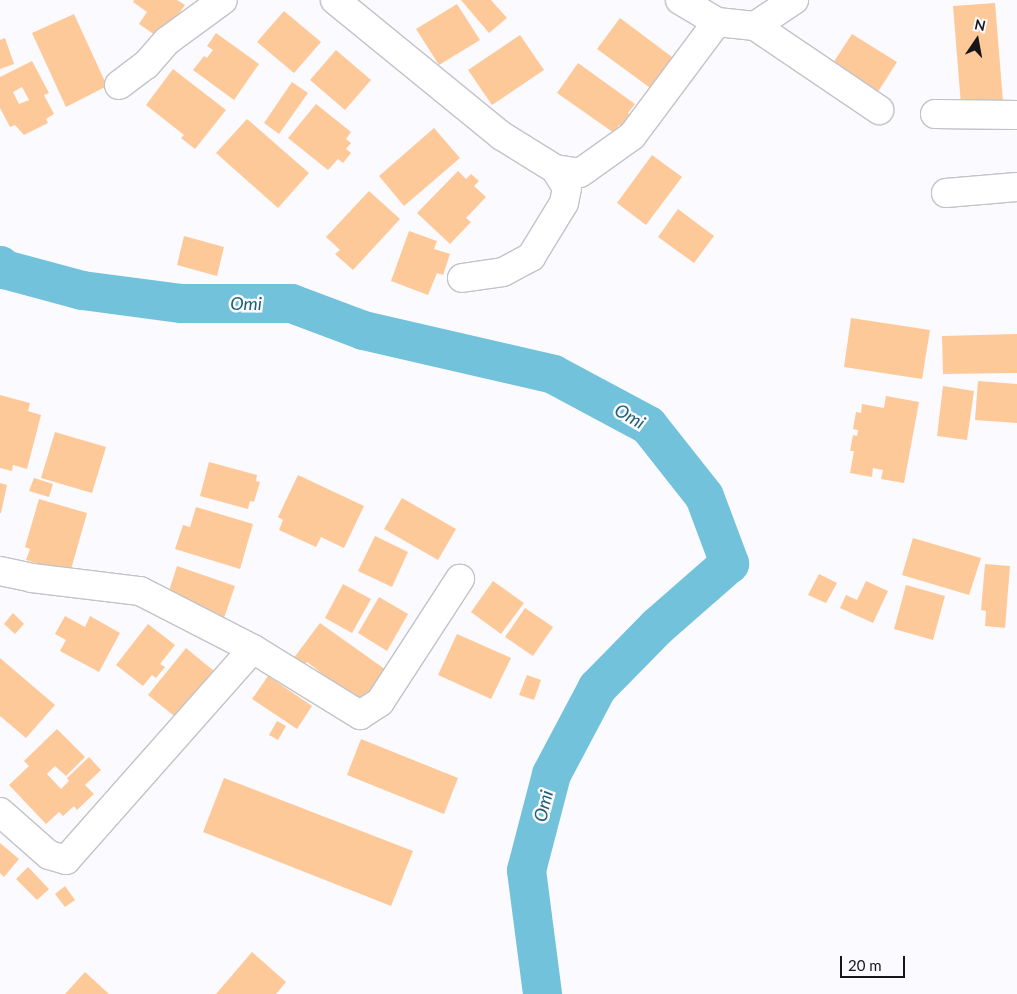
<!DOCTYPE html>
<style>
body{margin:0}
#map{position:relative;width:1017px;height:994px;overflow:hidden;background:#fafaff;font-family:Lato,sans-serif}
div>[style]{position:absolute}
[style*='--x']{left:calc(var(--x)*1px);top:calc(var(--y)*1px);width:calc(var(--w)*1px);rotate:calc(var(--a)*1deg)}
.river>*{height:39px;margin:-19.5px;padding:0 19.5px;transform-origin:19.5px;border-radius:19.5px;background:#71c2da}
.building>*{inset:0;background:#fec999}
.roads{filter:drop-shadow(1px 0 #c2c3c8) drop-shadow(-1px 0 #c2c3c8) drop-shadow(0 1px #c2c3c8) drop-shadow(0 -1px #c2c3c8)}
.minor>*{height:28px;margin:-14px;padding:0 14px;transform-origin:14px;border-radius:14px;background:#fff}
span{translate:-50% -50%;white-space:nowrap;text-align:center;line-height:1.15;-webkit-text-stroke:5px #fafaff;paint-order:stroke}
.water-label{font-size:18px;color:#1f6072;font-style:italic}
.north{position:absolute;left:952px;top:15px;width:50px;height:50px;-webkit-text-stroke:4px #fafaff;paint-order:stroke;rotate:12deg;font-size:14px;font-weight:700;line-height:20px;text-align:center;color:#161618}
.north::after{content:'';display:block;margin:auto;width:18px;height:22px;background:#161618;clip-path:polygon(50% 0,100% 100%,50% 72%,0 100%)}
.scale{position:absolute;left:840px;top:956px;width:65px;height:22px;box-sizing:border-box;border:2px solid #161618;border-top:0;padding-left:6px;font-size:15px;line-height:18px;white-space:nowrap;color:#161618;-webkit-text-stroke:4px #fafaff;paint-order:stroke}
</style>
<div id="map">
<div class="river">
<div style="--x:0;--y:265;--w:6;--a:45"></div>
<div style="--x:4;--y:269;--w:81;--a:15.1"></div>
<div style="--x:82;--y:290;--w:100;--a:7.5"></div>
<div style="--x:181;--y:303;--w:110;--a:0"></div>
<div style="--x:291;--y:303;--w:77;--a:20.6"></div>
<div style="--x:363;--y:330;--w:195;--a:13"></div>
<div style="--x:553;--y:374;--w:108;--a:28.2"></div>
<div style="--x:648;--y:425;--w:90;--a:51.7"></div>
<div style="--x:704;--y:496;--w:72;--a:69.5"></div>
<div style="--x:729;--y:563;--w:96;--a:138.8"></div>
<div style="--x:657;--y:626;--w:86;--a:134.5"></div>
<div style="--x:597;--y:687;--w:98;--a:117.9"></div>
<div style="--x:551;--y:774;--w:99;--a:104.6"></div>
<div style="--x:526;--y:870;--w:125;--a:82.6"></div>
</div>
<div class="building">
<div style="clip-path:polygon(134px 0,177px 0,185px 5px,171px 25px,167px 22px,158px 37px,139px 24px,147px 12px,133px 2px)"></div>
<div style="clip-path:polygon(461px 0,491px 0,507px 18px,489px 33px)"></div>
<div style="clip-path:polygon(995px 3px,1004px 113px,962px 117px,953px 6px)"></div>
<div style="clip-path:polygon(457px 4px,480px 40px,439px 65px,416px 29px)"></div>
<div style="clip-path:polygon(284px 11px,321px 42px,294px 73px,257px 42px)"></div>
<div style="clip-path:polygon(74px 14px,107px 86px,66px 107px,32px 33px)"></div>
<div style="clip-path:polygon(620px 18px,676px 60px,653px 90px,597px 49px)"></div>
<div style="clip-path:polygon(216px 33px,259px 64px,234px 100px,193px 70px,204px 56px,207px 58px,213px 50px,207px 46px)"></div>
<div style="clip-path:polygon(852px 34px,897px 62px,876px 95px,831px 66px)"></div>
<div style="clip-path:polygon(520px 35px,544px 70px,492px 105px,468px 70px)"></div>
<div style="clip-path:polygon(5px 38px,14px 64px,0 69px,0 40px)"></div>
<div style="clip-path:polygon(336px 50px,371px 80px,345px 110px,310px 80px)"></div>
<div style="clip-path:polygon(evenodd,32px 61px,49px 93px,44px 95px,54px 114px,46px 119px,48px 123px,24px 135px,15px 125px,10px 127px,0 108px,0 77px,32px 61px,22px 87px,29px 100px,19px 104px,13px 92px,22px 87px)"></div>
<div style="clip-path:polygon(578px 63px,635px 104px,628px 113px,636px 120px,628px 131px,619px 125px,614px 133px,557px 93px)"></div>
<div style="clip-path:polygon(173px 69px,226px 110px,195px 149px,181px 138px,184px 135px,146px 105px)"></div>
<div style="clip-path:polygon(292px 82px,308px 93px,279px 134px,264px 123px)"></div>
<div style="clip-path:polygon(316px 104px,351px 132px,346px 139px,351px 143px,346px 149px,351px 153px,343px 163px,338px 159px,328px 170px,288px 138px)"></div>
<div style="clip-path:polygon(247px 119px,309px 173px,278px 208px,216px 153px)"></div>
<div style="clip-path:polygon(434px 128px,460px 158px,404px 206px,379px 176px)"></div>
<div style="clip-path:polygon(652px 155px,682px 177px,646px 225px,617px 203px)"></div>
<div style="clip-path:polygon(458px 171px,466px 179px,471px 174px,479px 181px,474px 186px,486px 197px,466px 218px,471px 222px,450px 244px,417px 213px)"></div>
<div style="clip-path:polygon(369px 191px,400px 219px,353px 270px,335px 254px,340px 250px,326px 237px)"></div>
<div style="clip-path:polygon(678px 209px,714px 236px,694px 263px,658px 237px)"></div>
<div style="clip-path:polygon(409px 231px,437px 241px,434px 249px,450px 254px,443px 275px,437px 273px,428px 295px,391px 281px)"></div>
<div style="clip-path:polygon(184px 236px,224px 247px,217px 276px,177px 265px)"></div>
<div style="clip-path:polygon(851px 318px,930px 330px,922px 379px,844px 367px)"></div>
<div style="clip-path:polygon(1017px 334px,1017px 373px,943px 374px,942px 336px)"></div>
<div style="clip-path:polygon(978px 381px,1017px 384px,1017px 423px,975px 420px)"></div>
<div style="clip-path:polygon(943px 386px,974px 391px,967px 440px,937px 436px)"></div>
<div style="clip-path:polygon(0 395px,30px 403px,28px 411px,41px 415px,27px 469px,13px 465px,12px 471px,0 468px)"></div>
<div style="clip-path:polygon(886px 396px,919px 402px,904px 483px,881px 479px,883px 470px,873px 468px,872px 477px,850px 473px,854px 451px,850px 451px,853px 435px,857px 436px,858px 430px,853px 429px,856px 412px,861px 413px,862px 404px,884px 408px)"></div>
<div style="clip-path:polygon(55px 432px,106px 447px,92px 493px,41px 478px)"></div>
<div style="clip-path:polygon(209px 462px,257px 475px,256px 481px,260px 482px,254px 502px,250px 501px,248px 509px,200px 496px)"></div>
<div style="clip-path:polygon(298px 475px,364px 506px,344px 548px,321px 537px,316px 547px,279px 530px,283px 520px,278px 517px)"></div>
<div style="clip-path:polygon(34px 478px,53px 484px,49px 497px,29px 491px)"></div>
<div style="clip-path:polygon(0 483px,7px 485px,1px 513px,0 513px)"></div>
<div style="clip-path:polygon(402px 498px,456px 529px,438px 560px,384px 529px)"></div>
<div style="clip-path:polygon(39px 499px,87px 513px,70px 573px,26px 560px,30px 549px,25px 547px)"></div>
<div style="clip-path:polygon(196px 507px,253px 524px,240px 569px,175px 549px,183px 525px,190px 527px)"></div>
<div style="clip-path:polygon(375px 536px,408px 552px,392px 587px,358px 571px)"></div>
<div style="clip-path:polygon(913px 538px,981px 558px,969px 595px,902px 575px)"></div>
<div style="clip-path:polygon(985px 564px,1010px 566px,1005px 628px,985px 626px,986px 611px,981px 610px)"></div>
<div style="clip-path:polygon(177px 566px,235px 586px,223px 621px,168px 594px)"></div>
<div style="clip-path:polygon(819px 574px,837px 583px,826px 603px,808px 595px)"></div>
<div style="clip-path:polygon(493px 581px,524px 603px,501px 634px,471px 612px)"></div>
<div style="clip-path:polygon(866px 581px,888px 591px,873px 623px,840px 608px,846px 595px,857px 600px)"></div>
<div style="clip-path:polygon(343px 584px,371px 599px,352px 633px,325px 618px)"></div>
<div style="clip-path:polygon(906px 585px,945px 596px,933px 640px,894px 629px)"></div>
<div style="clip-path:polygon(379px 597px,408px 614px,387px 651px,358px 633px)"></div>
<div style="clip-path:polygon(525px 608px,553px 627px,533px 656px,505px 637px)"></div>
<div style="clip-path:polygon(13px 613px,24px 624px,15px 634px,4px 624px)"></div>
<div style="clip-path:polygon(65px 616px,85px 627px,90px 616px,120px 633px,99px 672px,60px 651px,66px 640px,55px 634px)"></div>
<div style="clip-path:polygon(320px 623px,389px 672px,364px 706px,307px 662px,303px 667px,293px 659px)"></div>
<div style="clip-path:polygon(148px 624px,175px 645px,160px 664px,165px 667px,156px 678px,152px 675px,143px 686px,116px 665px)"></div>
<div style="clip-path:polygon(457px 634px,511px 658px,491px 699px,438px 675px)"></div>
<div style="clip-path:polygon(186px 648px,220px 676px,183px 723px,148px 695px)"></div>
<div style="clip-path:polygon(0 658px,55px 705px,26px 738px,0 716px)"></div>
<div style="clip-path:polygon(527px 675px,541px 680px,534px 700px,519px 695px)"></div>
<div style="clip-path:polygon(268px 676px,312px 706px,297px 729px,252px 699px)"></div>
<div style="clip-path:polygon(277px 721px,286px 726px,278px 740px,269px 735px)"></div>
<div style="clip-path:polygon(57px 729px,85px 757px,66px 776px,55px 766px,47px 774px,61px 789px,69px 781px,67px 778px,89px 757px,101px 770px,85px 785px,94px 794px,77px 810px,74px 806px,63px 816px,59px 812px,46px 824px,9px 785px,29px 766px,24px 761px)"></div>
<div style="clip-path:polygon(361px 739px,458px 778px,444px 814px,347px 775px)"></div>
<div style="clip-path:polygon(224px 778px,413px 851px,391px 906px,203px 832px)"></div>
<div style="clip-path:polygon(0 843px,19px 859px,4px 877px,0 873px)"></div>
<div style="clip-path:polygon(28px 867px,49px 889px,37px 900px,16px 879px)"></div>
<div style="clip-path:polygon(65px 886px,75px 900px,65px 907px,55px 894px)"></div>
<div style="clip-path:polygon(252px 952px,286px 982px,276px 994px,216px 994px)"></div>
<div style="clip-path:polygon(85px 972px,109px 994px,65px 994px)"></div>
</div>
<div class="roads">
<div class="minor">
<div style="--x:335;--y:0;--w:215;--a:39.2"></div>
<div style="--x:502;--y:136;--w:62;--a:31.9"></div>
<div style="--x:680;--y:0;--w:43;--a:30.7"></div>
<div style="--x:755;--y:26;--w:150;--a:34.1"></div>
<div style="--x:119;--y:85;--w:34;--a:-37"></div>
<div style="--x:146;--y:65;--w:32;--a:-49"></div>
<div style="--x:167;--y:41;--w:69;--a:-36.2"></div>
<div style="--x:935;--y:114;--w:82;--a:0.7"></div>
<div style="--x:946;--y:193;--w:71;--a:-4.8"></div>
<div style="--x:462;--y:278;--w:41;--a:-8.3"></div>
<div style="--x:503;--y:272;--w:32;--a:-28"></div>
<div style="--x:531;--y:257;--w:63;--a:-58.6"></div>
<div style="--x:564;--y:203;--w:15;--a:-79"></div>
<div style="--x:567;--y:188;--w:22;--a:-122"></div>
<div style="--x:555;--y:169;--w:25;--a:9"></div>
<div style="--x:580;--y:173;--w:64;--a:-35.4"></div>
<div style="--x:632;--y:136;--w:142;--a:-53.3"></div>
<div style="--x:717;--y:22;--w:38;--a:6"></div>
<div style="--x:755;--y:26;--w:47;--a:-33.7"></div>
<div style="--x:0;--y:571;--w:33;--a:12"></div>
<div style="--x:32;--y:578;--w:109;--a:6.9"></div>
<div style="--x:140;--y:591;--w:127;--a:27.2"></div>
<div style="--x:253;--y:649;--w:126;--a:31.7"></div>
<div style="--x:360;--y:715;--w:24;--a:-33"></div>
<div style="--x:380;--y:702;--w:147;--a:-57"></div>
<div style="--x:0;--y:812;--w:65;--a:41.3"></div>
<div style="--x:49;--y:855;--w:18;--a:16"></div>
<div style="--x:66;--y:860;--w:282;--a:-48.5"></div>
</div>
</div>
<div class="water-label">
<span style="left:246px;top:303px">Omi</span>
<span style="left:630px;top:416px;rotate:30deg">Omi</span>
<span style="left:543px;top:806px;rotate:-76deg">Omi</span>
</div>
<div class="north">N</div>
<div class="scale">20 m</div>
</div>
